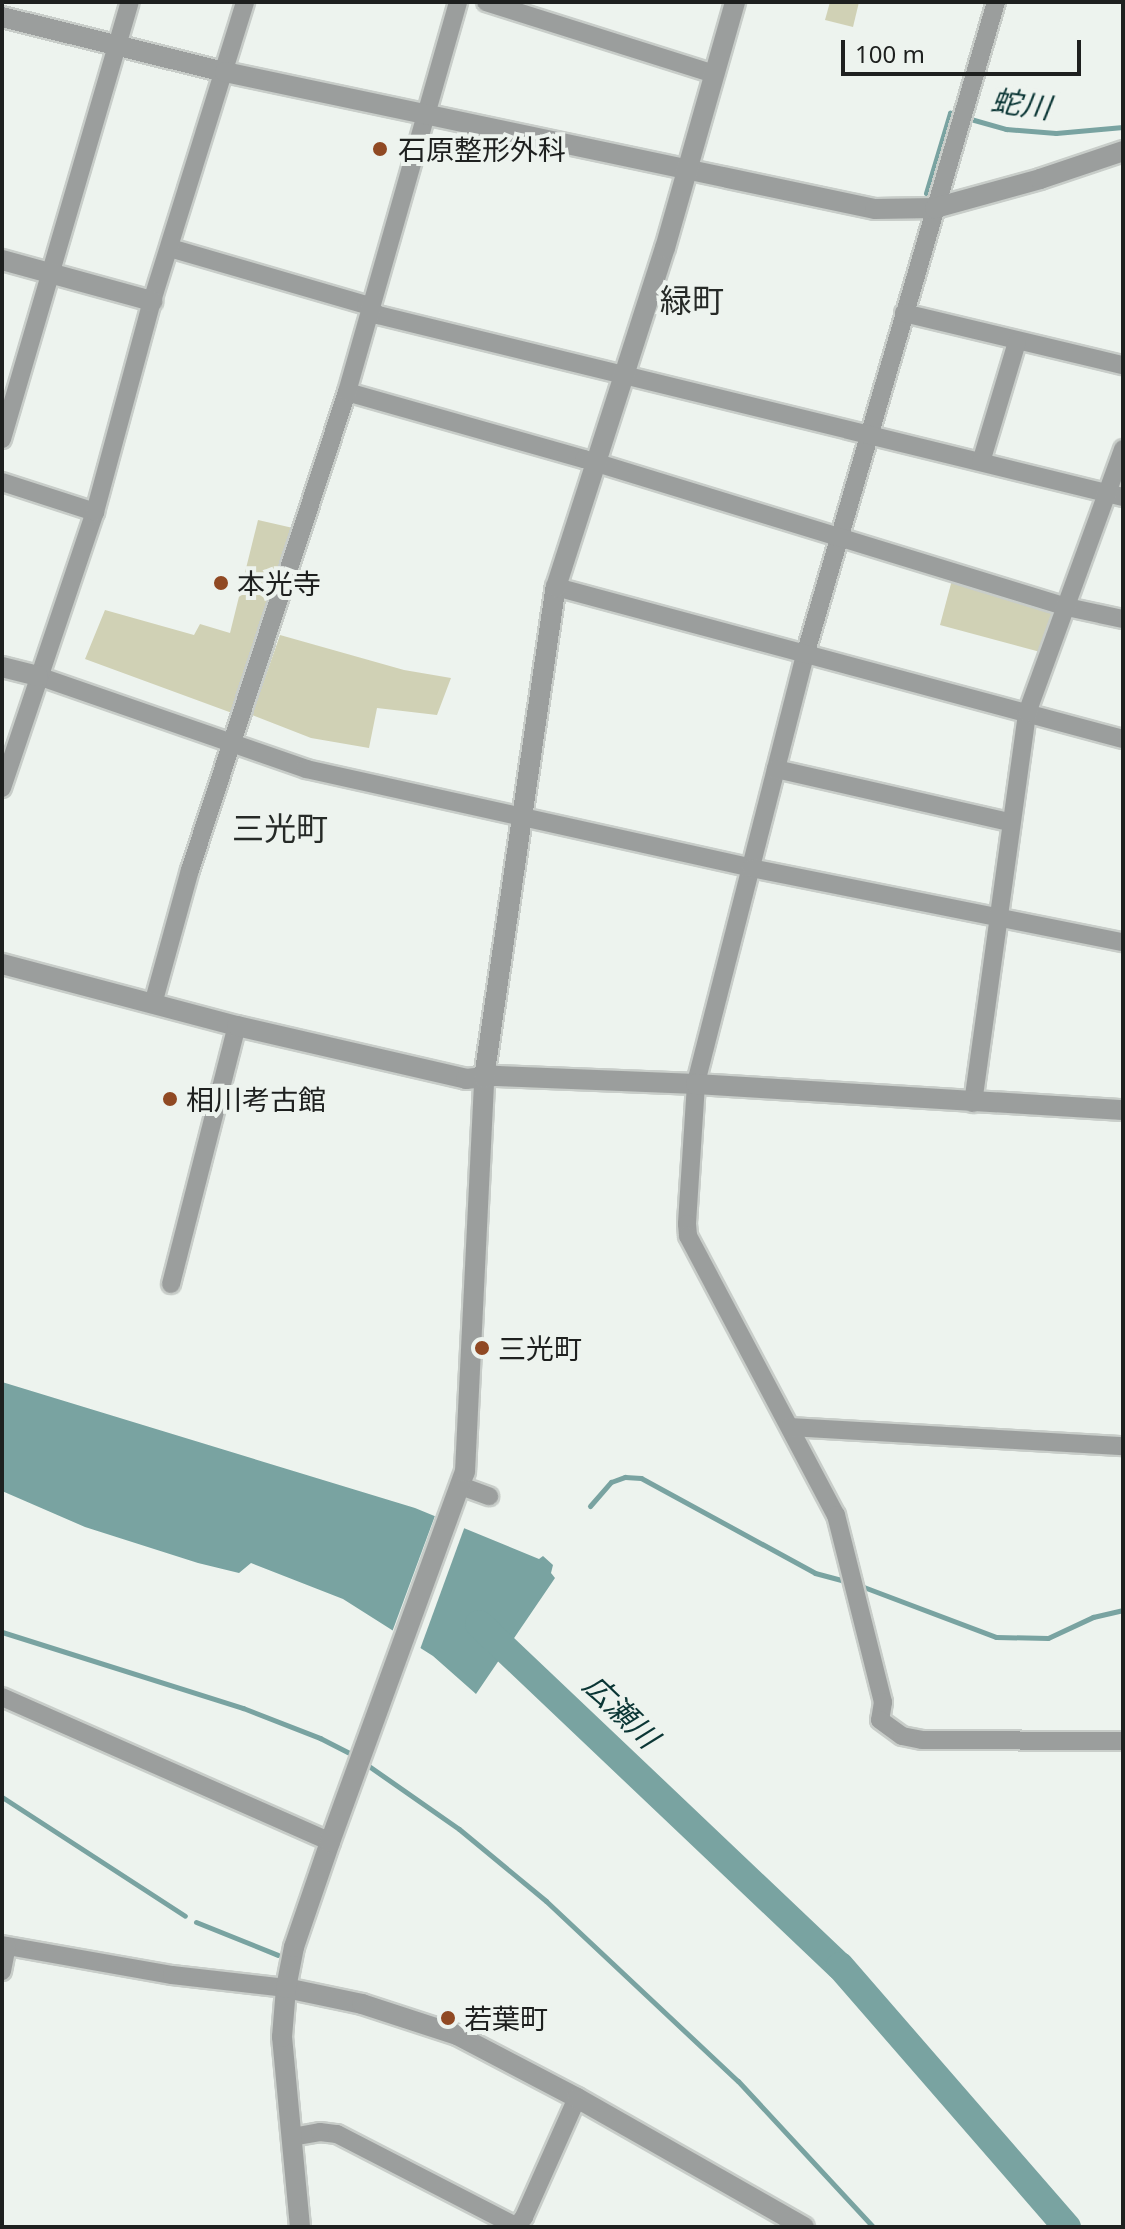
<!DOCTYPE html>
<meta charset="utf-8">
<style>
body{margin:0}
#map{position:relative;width:1125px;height:2229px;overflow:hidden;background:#edf3ee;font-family:"Noto Sans","Noto Sans JP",sans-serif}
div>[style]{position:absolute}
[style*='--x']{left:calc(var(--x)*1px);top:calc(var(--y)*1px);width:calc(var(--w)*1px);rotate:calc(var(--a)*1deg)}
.green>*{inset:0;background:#d0d1b5}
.water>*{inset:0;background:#79a3a1}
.pier>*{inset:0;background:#edf3ee}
.stream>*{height:5px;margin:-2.5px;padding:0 2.5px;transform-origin:2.5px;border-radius:2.5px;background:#79a3a1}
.river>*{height:28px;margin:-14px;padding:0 14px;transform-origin:14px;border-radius:14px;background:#79a3a1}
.roads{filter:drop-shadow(2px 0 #c8cdc9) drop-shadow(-2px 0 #c8cdc9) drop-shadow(0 2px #c8cdc9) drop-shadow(0 -2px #c8cdc9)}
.minor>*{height:18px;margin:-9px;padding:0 9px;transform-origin:9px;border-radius:9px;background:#9b9e9d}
.tertiary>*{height:20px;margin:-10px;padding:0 10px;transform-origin:10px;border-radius:10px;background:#9b9e9d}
.dots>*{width:22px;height:22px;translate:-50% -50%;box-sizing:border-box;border:4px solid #edf3ee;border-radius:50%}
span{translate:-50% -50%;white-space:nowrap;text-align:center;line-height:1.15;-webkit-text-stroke:8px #edf3ee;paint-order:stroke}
.poi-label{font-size:28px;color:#1e201f}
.left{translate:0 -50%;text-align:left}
.water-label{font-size:30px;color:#0b3635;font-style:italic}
.quarter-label{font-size:32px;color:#262a27}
.frame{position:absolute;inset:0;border:4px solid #1e201f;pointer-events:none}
.scale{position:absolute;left:841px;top:40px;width:240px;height:36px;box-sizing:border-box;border:4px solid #1e201f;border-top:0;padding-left:10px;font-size:24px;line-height:28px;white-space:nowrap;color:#1e201f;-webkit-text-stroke:6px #edf3ee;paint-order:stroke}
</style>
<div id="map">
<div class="green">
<div style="clip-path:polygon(830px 2px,859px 2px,853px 27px,825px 20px)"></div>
<div style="clip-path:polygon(258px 520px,293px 528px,232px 713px,85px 659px,105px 610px,194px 635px,200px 624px,230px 633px)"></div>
<div style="clip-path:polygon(952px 580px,1055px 612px,1044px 653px,940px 625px)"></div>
<div style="clip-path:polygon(280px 635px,404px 670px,451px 678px,437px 715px,377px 708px,369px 748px,311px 738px,252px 715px)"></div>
</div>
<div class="water">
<div style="clip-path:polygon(2px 1382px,415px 1508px,539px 1559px,543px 1556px,553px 1565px,551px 1573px,555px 1578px,476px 1694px,433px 1656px,343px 1599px,251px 1563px,239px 1573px,198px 1563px,85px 1527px,2px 1491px)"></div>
</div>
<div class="pier">
<div style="clip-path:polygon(436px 1513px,465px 1526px,419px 1652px,391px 1635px)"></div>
</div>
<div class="stream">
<div style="--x:967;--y:118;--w:41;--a:15.8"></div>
<div style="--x:1006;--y:129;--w:50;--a:4.6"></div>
<div style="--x:1056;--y:133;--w:67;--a:-5.1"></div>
<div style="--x:926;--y:193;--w:84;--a:-73.3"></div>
<div style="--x:950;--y:113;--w:7;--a:16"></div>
<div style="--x:590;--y:1506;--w:32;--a:-49"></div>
<div style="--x:611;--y:1482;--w:15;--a:-20"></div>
<div style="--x:625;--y:1477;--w:16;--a:4"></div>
<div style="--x:641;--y:1478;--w:198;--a:28.6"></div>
<div style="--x:815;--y:1573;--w:31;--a:15"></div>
<div style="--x:861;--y:1586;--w:144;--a:20.7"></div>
<div style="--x:996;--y:1637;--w:52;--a:1.1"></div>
<div style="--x:1048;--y:1638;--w:50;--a:-25"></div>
<div style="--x:1093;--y:1617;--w:31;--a:-13"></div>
<div style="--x:2;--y:1632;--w:253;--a:17.5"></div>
<div style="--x:243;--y:1708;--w:83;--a:21.3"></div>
<div style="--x:320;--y:1738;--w:39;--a:27"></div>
<div style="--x:363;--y:1762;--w:117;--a:34.9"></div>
<div style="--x:459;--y:1829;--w:113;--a:39.6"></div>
<div style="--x:546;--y:1901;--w:263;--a:43.2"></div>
<div style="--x:738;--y:2081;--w:199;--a:47.2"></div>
<div style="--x:2;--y:1797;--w:218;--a:33"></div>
<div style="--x:196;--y:1922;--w:88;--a:21.9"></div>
</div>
<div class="river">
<div style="--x:479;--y:1624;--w:497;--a:43.5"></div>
<div style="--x:840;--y:1966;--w:346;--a:49"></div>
</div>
<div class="roads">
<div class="minor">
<div style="--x:486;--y:2;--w:239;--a:17.5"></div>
<div style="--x:996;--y:2;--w:680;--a:106.3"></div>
<div style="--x:805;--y:655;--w:443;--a:104.3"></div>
<div style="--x:696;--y:1084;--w:140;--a:93.7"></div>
<div style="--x:687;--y:1224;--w:12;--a:85"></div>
<div style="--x:688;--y:1236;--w:316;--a:62.1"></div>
<div style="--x:836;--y:1515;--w:193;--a:75.9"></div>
<div style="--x:883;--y:1702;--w:18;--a:99"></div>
<div style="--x:880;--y:1720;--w:27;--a:36"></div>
<div style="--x:902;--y:1736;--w:20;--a:11"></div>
<div style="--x:922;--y:1740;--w:201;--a:0.3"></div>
<div style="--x:170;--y:248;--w:204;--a:16.2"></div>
<div style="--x:366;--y:305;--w:16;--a:40"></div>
<div style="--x:378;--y:315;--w:767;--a:13.73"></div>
<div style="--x:904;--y:313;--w:225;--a:13.4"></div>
<div style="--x:347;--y:392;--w:246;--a:15.8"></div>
<div style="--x:584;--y:459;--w:505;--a:17.04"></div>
<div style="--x:1067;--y:607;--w:57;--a:12.1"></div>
<div style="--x:2;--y:439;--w:455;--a:-73.7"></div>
<div style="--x:981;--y:462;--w:125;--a:-73.3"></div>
<div style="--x:2;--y:482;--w:98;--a:17.9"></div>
<div style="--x:556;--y:587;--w:587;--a:15.01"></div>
<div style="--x:38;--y:676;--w:284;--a:19.1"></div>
<div style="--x:306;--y:769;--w:456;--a:12.5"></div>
<div style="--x:751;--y:868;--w:379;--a:11.3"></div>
<div style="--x:776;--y:769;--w:240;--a:12.8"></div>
<div style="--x:2;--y:788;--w:291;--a:-71.4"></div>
<div style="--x:95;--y:512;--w:219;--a:-74.9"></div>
<div style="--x:152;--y:301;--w:313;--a:-72.7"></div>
<div style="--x:153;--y:1004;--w:139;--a:-74.6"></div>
<div style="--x:190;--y:870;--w:503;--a:-71.82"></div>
<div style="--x:347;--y:392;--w:405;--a:-74.1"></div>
<div style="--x:973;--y:1103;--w:394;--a:-82.1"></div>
<div style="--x:1027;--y:713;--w:281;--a:-70"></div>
<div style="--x:171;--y:1284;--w:266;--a:-75.7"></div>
<div style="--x:790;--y:1427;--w:334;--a:3.3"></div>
<div style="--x:461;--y:1486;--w:30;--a:20"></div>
<div style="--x:2;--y:1697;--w:359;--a:23.8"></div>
<div style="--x:2;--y:1945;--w:173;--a:10"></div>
<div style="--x:172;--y:1975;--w:115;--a:6.5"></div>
<div style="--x:2;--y:1971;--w:25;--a:-79"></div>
<div style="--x:292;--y:2137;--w:28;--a:-10"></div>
<div style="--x:320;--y:2132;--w:17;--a:7"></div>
<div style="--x:337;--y:2134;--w:203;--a:27.3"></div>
<div style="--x:516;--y:2227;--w:13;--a:-51"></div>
<div style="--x:524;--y:2217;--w:130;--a:-66"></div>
</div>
<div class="tertiary">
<div style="--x:2;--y:17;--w:230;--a:13.9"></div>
<div style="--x:225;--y:72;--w:664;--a:11.9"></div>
<div style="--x:875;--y:209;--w:60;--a:-1"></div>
<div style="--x:935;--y:208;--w:109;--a:-15.4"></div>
<div style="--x:1040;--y:179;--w:88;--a:-18.6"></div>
<div style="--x:2;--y:260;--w:156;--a:15.3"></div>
<div style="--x:2;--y:667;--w:37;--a:14"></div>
<div style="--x:2;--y:964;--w:243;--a:14.8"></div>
<div style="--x:237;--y:1026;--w:235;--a:13"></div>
<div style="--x:466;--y:1079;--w:31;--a:-6"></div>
<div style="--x:497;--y:1076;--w:199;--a:2.3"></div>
<div style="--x:696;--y:1084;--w:428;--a:3.5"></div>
<div style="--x:286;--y:1988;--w:78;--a:11.9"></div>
<div style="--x:362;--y:2004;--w:100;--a:18.1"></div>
<div style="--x:457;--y:2035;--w:136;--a:27.7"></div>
<div style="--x:577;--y:2098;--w:261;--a:29.6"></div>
<div style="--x:300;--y:2227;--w:191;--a:-95.4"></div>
<div style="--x:282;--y:2037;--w:49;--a:-85.3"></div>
<div style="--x:286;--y:1988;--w:42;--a:-79"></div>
<div style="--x:294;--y:1947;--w:111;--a:-71.1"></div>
<div style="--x:330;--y:1842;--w:394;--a:-70"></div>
<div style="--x:465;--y:1472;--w:394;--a:-87.2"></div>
<div style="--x:484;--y:1078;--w:496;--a:-81.7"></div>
<div style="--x:556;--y:587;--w:356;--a:-72.2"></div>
<div style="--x:665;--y:248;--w:256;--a:-74.1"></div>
</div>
</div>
<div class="dots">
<div style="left:380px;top:149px;background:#904923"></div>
<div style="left:221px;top:583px;background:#904923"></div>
<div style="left:170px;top:1099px;background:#904923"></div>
<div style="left:482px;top:1348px;background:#904923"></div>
<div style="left:448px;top:2018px;background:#904923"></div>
</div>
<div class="poi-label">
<span class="left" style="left:398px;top:149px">石原整形外科</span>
<span class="left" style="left:237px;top:583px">本光寺</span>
<span class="left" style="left:186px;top:1099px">相川考古館</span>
<span class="left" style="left:498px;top:1348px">三光町</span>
<span class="left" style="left:464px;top:2018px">若葉町</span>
</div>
<div class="water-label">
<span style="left:1021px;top:104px;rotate:8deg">蛇川</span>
<span style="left:621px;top:1711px;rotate:44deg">広瀬川</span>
</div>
<div class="quarter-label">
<span style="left:692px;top:300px">緑町</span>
<span style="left:280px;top:828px">三光町</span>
</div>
<div class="frame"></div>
<div class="scale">100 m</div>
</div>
